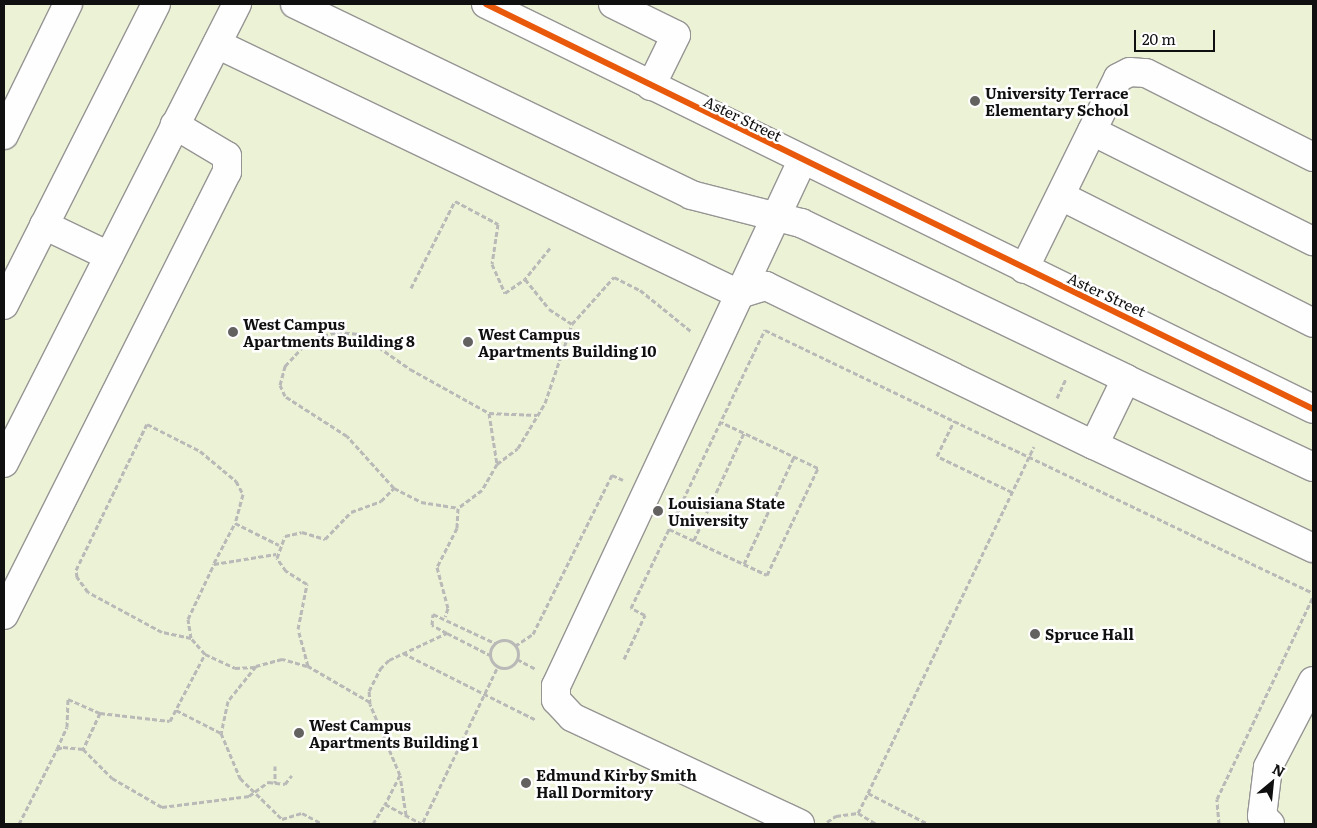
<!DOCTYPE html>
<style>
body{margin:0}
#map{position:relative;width:1317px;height:828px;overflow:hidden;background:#fcfaf7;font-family:Literata,serif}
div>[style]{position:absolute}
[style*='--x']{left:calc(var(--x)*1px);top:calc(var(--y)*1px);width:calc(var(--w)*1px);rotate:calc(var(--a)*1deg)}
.green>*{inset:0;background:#ecf2d6}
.path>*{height:3px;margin-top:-1.5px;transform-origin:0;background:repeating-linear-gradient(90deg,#b9b9b8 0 5px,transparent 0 7.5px)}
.path>.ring{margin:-1.5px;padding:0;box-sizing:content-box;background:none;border:3px solid #b9b9b8;border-radius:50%}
.roads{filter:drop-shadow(1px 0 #969594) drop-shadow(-1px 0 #969594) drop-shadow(0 1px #969594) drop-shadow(0 -1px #969594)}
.minor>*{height:28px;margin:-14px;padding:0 14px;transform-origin:14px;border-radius:14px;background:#fffefe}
.cycleway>*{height:6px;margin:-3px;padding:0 3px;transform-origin:3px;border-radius:3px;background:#e8590c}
.dots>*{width:14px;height:14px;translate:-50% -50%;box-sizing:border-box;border:2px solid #fff;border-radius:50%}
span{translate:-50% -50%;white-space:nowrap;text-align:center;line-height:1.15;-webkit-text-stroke:5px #fff;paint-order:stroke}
.poi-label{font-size:15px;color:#101010;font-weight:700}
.left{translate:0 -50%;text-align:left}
.street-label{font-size:15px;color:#101010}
.frame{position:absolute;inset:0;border:5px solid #101010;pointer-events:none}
.north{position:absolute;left:1247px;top:758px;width:50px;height:50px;-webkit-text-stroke:4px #fff;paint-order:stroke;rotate:28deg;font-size:14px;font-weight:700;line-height:20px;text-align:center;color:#101010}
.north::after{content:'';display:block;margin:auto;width:18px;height:22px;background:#101010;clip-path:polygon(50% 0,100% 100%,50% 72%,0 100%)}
.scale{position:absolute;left:1134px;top:30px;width:81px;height:22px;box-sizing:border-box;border:2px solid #101010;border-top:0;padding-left:6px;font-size:15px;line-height:18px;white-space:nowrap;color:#101010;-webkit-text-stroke:4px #fff;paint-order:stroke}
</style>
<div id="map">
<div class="green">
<div style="clip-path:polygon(4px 4px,1313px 4px,1313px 824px,4px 824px)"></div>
</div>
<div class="path">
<div style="--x:550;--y:248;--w:40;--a:129"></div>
<div style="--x:525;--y:279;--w:38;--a:51"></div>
<div style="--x:549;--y:309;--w:27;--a:33"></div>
<div style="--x:411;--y:288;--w:97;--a:-63.2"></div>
<div style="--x:455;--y:201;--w:49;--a:28.1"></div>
<div style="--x:498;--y:224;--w:40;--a:98.5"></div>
<div style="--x:492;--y:264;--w:32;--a:66"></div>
<div style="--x:505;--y:293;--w:24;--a:-35"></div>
<div style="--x:1057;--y:398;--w:21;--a:-65"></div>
<div style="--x:489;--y:413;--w:48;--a:2.4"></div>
<div style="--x:497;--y:464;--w:26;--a:-37"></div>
<div style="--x:518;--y:448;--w:52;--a:-59"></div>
<div style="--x:545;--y:403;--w:83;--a:-71.1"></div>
<div style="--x:572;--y:324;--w:63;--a:-48.2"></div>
<div style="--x:614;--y:277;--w:29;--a:27"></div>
<div style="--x:640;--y:290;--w:67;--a:38.9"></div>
<div style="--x:394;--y:488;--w:70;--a:-132.1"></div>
<div style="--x:347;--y:436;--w:74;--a:-147.2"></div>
<div style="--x:285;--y:396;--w:12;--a:-114"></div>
<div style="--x:280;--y:385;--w:20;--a:-75"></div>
<div style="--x:285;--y:366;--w:35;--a:-47"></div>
<div style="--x:309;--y:340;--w:29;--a:-16"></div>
<div style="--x:337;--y:332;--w:23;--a:5"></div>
<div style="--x:360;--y:334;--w:61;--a:35"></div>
<div style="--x:410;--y:369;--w:90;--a:29.1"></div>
<div style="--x:489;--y:413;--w:52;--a:81.1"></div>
<div style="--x:497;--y:464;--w:30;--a:120"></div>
<div style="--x:482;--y:490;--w:30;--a:143"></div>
<div style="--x:1012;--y:492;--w:83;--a:-154.4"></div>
<div style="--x:937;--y:456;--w:39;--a:-64"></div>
<div style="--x:954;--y:421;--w:398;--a:25.6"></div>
<div style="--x:669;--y:529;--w:108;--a:25.1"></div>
<div style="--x:767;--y:575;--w:119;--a:-64.5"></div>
<div style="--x:818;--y:468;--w:107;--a:-154.6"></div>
<div style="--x:694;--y:540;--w:118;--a:-65"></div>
<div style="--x:214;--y:563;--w:45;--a:-62.3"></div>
<div style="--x:235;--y:523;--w:49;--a:26.6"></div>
<div style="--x:744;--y:564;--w:118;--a:-65"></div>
<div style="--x:447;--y:633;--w:17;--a:-152"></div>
<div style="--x:432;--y:625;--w:11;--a:-85"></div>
<div style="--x:433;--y:614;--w:68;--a:25.1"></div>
<div style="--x:191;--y:638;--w:30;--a:-168"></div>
<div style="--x:162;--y:632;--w:84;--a:-151.6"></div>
<div style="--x:88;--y:592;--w:19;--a:-126"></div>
<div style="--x:77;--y:577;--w:7;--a:-98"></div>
<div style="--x:76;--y:570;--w:162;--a:-64.1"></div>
<div style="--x:147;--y:424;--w:59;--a:27"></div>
<div style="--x:200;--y:451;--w:47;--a:39.8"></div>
<div style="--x:236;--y:481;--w:15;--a:62"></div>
<div style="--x:243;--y:494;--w:30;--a:105"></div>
<div class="ring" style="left:490px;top:640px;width:25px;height:25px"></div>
<div style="--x:515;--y:646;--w:22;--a:-34"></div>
<div style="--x:533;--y:634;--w:178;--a:-63.6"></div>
<div style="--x:612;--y:475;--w:12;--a:24"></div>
<div style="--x:403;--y:653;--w:149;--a:26.7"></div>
<div style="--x:205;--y:654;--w:21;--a:-131"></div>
<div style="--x:191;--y:638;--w:19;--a:-99"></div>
<div style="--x:188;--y:619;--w:61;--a:-64.7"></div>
<div style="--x:214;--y:564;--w:63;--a:-9.2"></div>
<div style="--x:517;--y:659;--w:21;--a:28"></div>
<div style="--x:624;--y:659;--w:49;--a:-64.5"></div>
<div style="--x:645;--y:615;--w:16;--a:-153"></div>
<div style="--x:631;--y:608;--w:309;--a:-64.3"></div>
<div style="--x:765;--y:330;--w:210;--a:25.7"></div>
<div style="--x:307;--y:666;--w:26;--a:-164"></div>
<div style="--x:282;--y:659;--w:27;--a:165"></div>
<div style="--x:256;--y:666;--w:45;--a:128.7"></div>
<div style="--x:228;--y:701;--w:33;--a:102"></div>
<div style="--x:221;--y:733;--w:49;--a:67.1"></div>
<div style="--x:240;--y:778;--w:59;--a:44.3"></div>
<div style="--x:282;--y:819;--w:21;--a:-17"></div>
<div style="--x:302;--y:813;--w:24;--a:28"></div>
<div style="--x:370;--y:702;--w:72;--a:-149.9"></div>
<div style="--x:308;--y:666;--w:38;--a:-105"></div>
<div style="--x:298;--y:629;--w:46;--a:-78.7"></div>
<div style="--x:307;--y:584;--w:25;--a:-148"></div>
<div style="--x:286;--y:571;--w:16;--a:-125"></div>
<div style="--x:277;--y:558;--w:23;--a:-70"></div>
<div style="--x:285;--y:536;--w:17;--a:-13"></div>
<div style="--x:302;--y:532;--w:24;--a:17"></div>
<div style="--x:325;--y:539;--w:37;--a:-46"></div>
<div style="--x:351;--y:512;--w:32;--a:-20"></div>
<div style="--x:381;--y:501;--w:18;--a:-45"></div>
<div style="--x:394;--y:488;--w:30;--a:27"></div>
<div style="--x:421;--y:502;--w:37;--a:9"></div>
<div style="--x:458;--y:508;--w:20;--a:93"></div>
<div style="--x:457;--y:528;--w:44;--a:117.1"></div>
<div style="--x:437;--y:567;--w:42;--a:75"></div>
<div style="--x:448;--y:608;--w:9;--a:108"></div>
<div style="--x:176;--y:710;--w:51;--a:27.1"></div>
<div style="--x:100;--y:713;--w:70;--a:6.5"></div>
<div style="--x:170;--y:721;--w:76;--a:-62.4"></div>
<div style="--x:205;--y:654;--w:33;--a:25"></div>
<div style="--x:235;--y:668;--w:20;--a:-3"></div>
<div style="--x:57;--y:749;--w:24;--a:-66"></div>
<div style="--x:67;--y:727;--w:28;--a:-88"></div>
<div style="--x:68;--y:699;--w:35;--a:24"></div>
<div style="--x:100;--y:713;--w:40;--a:115"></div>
<div style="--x:275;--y:766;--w:17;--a:90"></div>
<div style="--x:400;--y:775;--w:77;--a:-112.9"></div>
<div style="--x:370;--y:704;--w:13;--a:-94"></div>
<div style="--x:369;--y:691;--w:25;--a:-63"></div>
<div style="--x:380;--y:669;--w:13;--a:-45"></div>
<div style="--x:389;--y:660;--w:64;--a:-25"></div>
<div style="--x:447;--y:633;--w:48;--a:27.1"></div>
<div style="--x:868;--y:793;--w:384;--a:-64.4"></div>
<div style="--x:858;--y:813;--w:22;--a:-63"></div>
<div style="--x:868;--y:793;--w:68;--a:27.3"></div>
<div style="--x:406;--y:815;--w:40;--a:-98.5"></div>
<div style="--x:400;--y:775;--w:33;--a:117"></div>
<div style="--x:385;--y:804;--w:42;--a:28.4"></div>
<div style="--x:423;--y:822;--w:173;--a:-64.3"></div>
<div style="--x:827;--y:822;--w:11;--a:-34"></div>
<div style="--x:836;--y:816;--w:22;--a:-8"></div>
<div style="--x:858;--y:813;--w:21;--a:31"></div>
<div style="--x:19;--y:824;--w:84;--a:-63.1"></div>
<div style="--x:57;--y:749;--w:6;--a:-18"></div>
<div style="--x:63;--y:747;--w:20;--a:6"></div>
<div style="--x:83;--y:749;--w:41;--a:45"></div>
<div style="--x:112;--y:778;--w:58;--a:30.1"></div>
<div style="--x:162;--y:807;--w:88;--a:-7.2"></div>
<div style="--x:249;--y:796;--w:24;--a:-36"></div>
<div style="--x:268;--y:782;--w:17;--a:7"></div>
<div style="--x:285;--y:784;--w:11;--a:-52"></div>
<div style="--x:373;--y:824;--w:23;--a:-59"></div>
<div style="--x:1219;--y:824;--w:25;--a:-95"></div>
<div style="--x:1217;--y:799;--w:224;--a:-64.6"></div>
</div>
<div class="roads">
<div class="minor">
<div style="--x:295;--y:4;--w:440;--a:25.7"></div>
<div style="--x:691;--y:195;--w:114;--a:14.3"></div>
<div style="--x:801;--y:223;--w:361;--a:25.6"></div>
<div style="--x:486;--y:4;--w:921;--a:26.09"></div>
<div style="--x:613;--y:4;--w:70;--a:26.2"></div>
<div style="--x:676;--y:35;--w:57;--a:116.1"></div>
<div style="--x:217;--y:44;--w:579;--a:25.59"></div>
<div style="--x:739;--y:294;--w:28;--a:-17"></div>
<div style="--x:766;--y:286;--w:365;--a:25.9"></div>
<div style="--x:1092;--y:131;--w:247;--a:26.5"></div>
<div style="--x:4;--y:135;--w:146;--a:-64"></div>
<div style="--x:1061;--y:196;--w:282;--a:26.7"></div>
<div style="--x:44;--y:225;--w:72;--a:25.5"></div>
<div style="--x:1024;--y:269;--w:213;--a:-63.8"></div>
<div style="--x:1118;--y:78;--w:13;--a:-27"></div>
<div style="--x:1130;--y:72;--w:16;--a:4"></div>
<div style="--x:1146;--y:73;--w:187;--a:26.7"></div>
<div style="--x:4;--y:305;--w:337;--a:-63.2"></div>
<div style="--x:4;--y:463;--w:515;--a:-63.09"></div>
<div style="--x:1313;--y:467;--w:207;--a:-154.8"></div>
<div style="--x:1126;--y:379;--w:73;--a:115.9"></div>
<div style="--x:1094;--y:445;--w:242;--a:25.2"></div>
<div style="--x:4;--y:615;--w:496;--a:-63.3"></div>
<div style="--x:227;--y:172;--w:16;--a:-90"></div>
<div style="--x:227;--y:156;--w:61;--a:-149.2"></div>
<div style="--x:800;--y:824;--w:252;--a:-154.9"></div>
<div style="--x:572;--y:717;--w:23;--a:-133"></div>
<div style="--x:556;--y:700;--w:14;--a:-90"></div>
<div style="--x:556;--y:686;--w:580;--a:-64.89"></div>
<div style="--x:1270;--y:824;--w:11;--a:-135"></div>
<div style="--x:1262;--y:816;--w:49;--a:-83"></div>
<div style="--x:1268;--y:767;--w:97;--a:-62.4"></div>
</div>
</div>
<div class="cycleway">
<div style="--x:486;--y:4;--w:921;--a:26.09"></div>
</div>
<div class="dots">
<div style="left:975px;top:101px;background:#636261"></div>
<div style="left:233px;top:332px;background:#636261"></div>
<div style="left:468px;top:342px;background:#636261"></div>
<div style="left:658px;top:511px;background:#636261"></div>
<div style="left:1035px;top:634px;background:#636261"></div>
<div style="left:299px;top:733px;background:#636261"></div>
<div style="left:526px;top:783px;background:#636261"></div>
</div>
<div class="poi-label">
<span class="left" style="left:985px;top:101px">University Terrace<br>Elementary School</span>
<span class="left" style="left:243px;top:332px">West Campus<br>Apartments Building 8</span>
<span class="left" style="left:478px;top:342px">West Campus<br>Apartments Building 10</span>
<span class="left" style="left:668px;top:511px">Louisiana State<br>University</span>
<span class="left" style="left:1045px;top:634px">Spruce Hall</span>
<span class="left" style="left:309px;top:733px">West Campus<br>Apartments Building 1</span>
<span class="left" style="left:536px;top:783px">Edmund Kirby Smith<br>Hall Dormitory</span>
</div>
<div class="street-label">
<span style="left:743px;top:118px;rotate:26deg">Aster Street</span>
<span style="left:1107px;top:294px;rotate:25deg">Aster Street</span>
</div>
<div class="frame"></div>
<div class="north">N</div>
<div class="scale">20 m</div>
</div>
